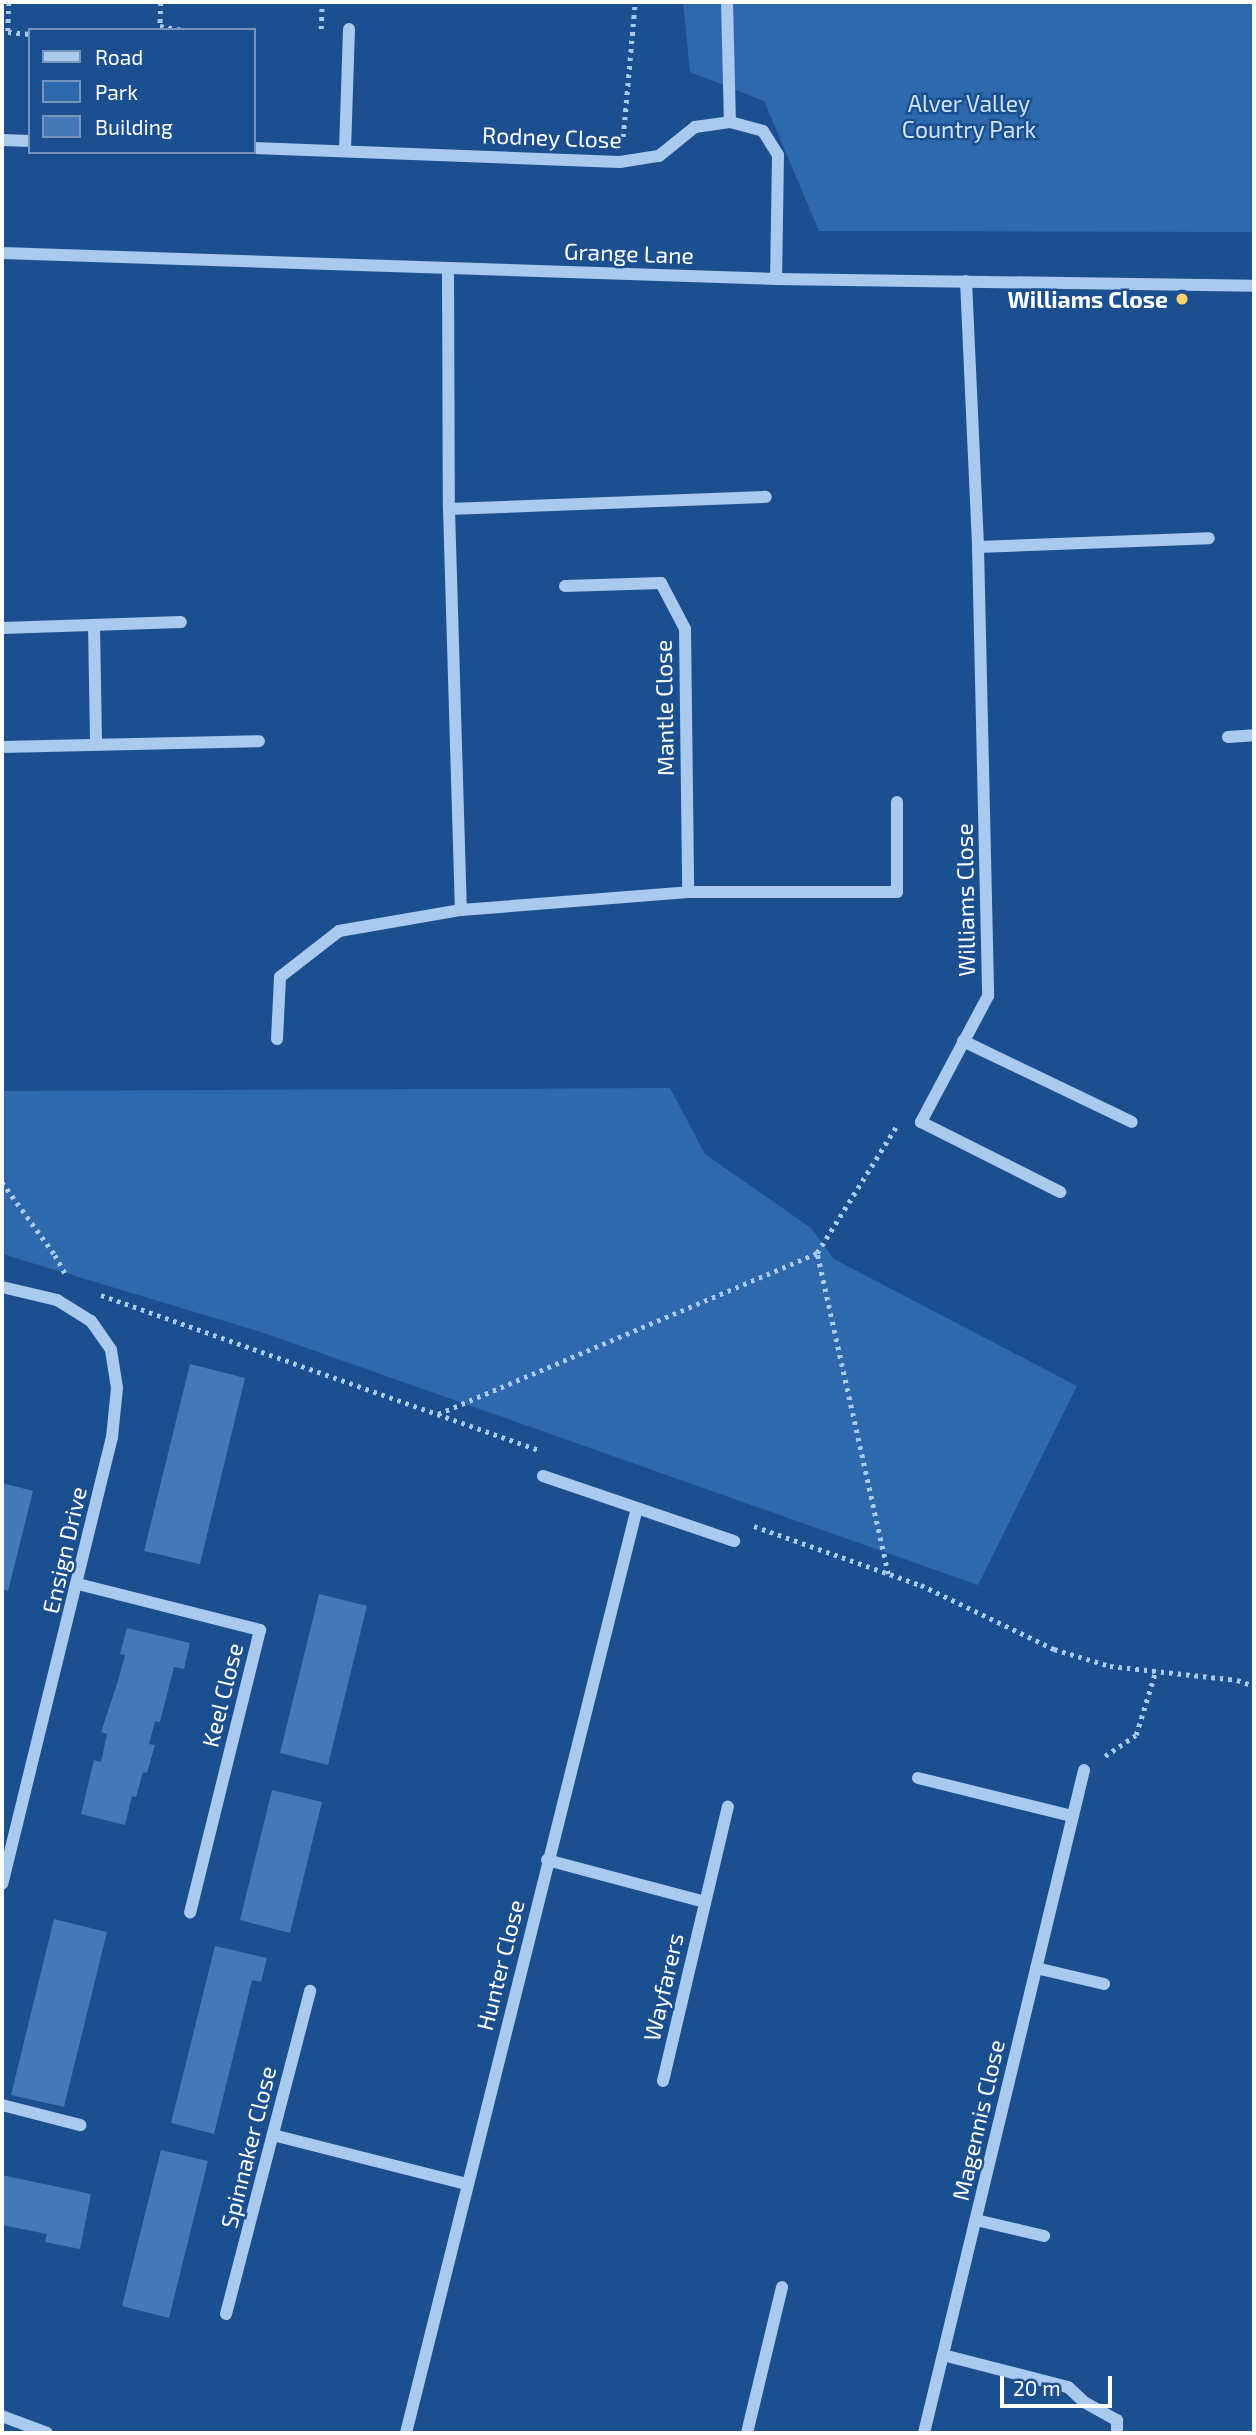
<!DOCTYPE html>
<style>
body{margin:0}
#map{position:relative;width:1256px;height:2435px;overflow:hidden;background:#1b4f8f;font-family:"Exo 2",sans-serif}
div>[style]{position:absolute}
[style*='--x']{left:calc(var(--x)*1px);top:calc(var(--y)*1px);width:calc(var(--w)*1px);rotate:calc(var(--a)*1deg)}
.green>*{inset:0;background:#2e69ad}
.building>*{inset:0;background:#4478b7}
.path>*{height:4.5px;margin-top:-2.25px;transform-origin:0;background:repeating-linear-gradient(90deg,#a9c9ee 0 3.5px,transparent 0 8.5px)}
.minor>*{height:12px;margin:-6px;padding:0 6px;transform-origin:6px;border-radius:6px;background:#a9c9ee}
.dots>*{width:19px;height:19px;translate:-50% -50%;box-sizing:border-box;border:4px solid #1b4f8f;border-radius:50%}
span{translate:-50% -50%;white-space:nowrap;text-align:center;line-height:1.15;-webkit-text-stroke:5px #1b4f8f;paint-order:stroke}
.park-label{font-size:23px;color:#cfe3fa}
.street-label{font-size:23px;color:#fff}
.poi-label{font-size:23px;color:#fff;font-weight:700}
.right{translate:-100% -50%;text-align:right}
.frame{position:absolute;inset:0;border:4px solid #fff;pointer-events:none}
.legend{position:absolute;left:28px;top:28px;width:228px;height:126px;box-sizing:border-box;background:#1b4f8f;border:2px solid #7695bc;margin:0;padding:9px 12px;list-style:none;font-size:21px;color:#fff}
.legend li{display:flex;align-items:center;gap:14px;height:35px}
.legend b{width:35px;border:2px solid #7695bc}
.scale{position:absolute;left:1000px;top:2376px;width:112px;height:32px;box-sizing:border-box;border:4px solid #fff;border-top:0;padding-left:9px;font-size:21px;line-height:24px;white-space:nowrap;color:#fff;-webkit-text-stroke:5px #1b4f8f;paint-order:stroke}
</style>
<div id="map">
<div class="green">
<div style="clip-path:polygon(683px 2px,1254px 2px,1254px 232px,819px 231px,764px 101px,690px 72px)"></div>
<div style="clip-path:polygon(670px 1088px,705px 1154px,811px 1228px,834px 1259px,1077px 1386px,978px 1585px,264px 1333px,2px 1254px,2px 1091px)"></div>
</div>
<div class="building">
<div style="clip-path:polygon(190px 1364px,245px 1378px,200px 1564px,144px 1551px)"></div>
<div style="clip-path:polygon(2px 1483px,33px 1491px,8px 1591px,2px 1589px)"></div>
<div style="clip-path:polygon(319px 1594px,367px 1606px,328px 1765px,280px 1753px)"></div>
<div style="clip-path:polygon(127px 1628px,190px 1643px,184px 1669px,174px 1667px,160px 1722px,155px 1721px,149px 1744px,155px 1745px,147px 1773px,143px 1772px,136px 1797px,132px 1796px,125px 1825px,81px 1814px,94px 1760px,101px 1762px,107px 1734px,101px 1732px,118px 1681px,125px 1655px,120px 1654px)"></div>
<div style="clip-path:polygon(272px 1790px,322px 1802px,290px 1933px,240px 1920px)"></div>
<div style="clip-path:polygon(54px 1919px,107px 1932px,64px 2107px,11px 2095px)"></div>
<div style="clip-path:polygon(215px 1946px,267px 1958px,261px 1982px,252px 1980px,214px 2134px,171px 2123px)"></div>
<div style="clip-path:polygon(161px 2150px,208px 2161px,169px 2318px,122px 2306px)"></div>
<div style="clip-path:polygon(2px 2175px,91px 2194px,80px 2249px,45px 2242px,47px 2234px,2px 2225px)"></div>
</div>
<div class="path">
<div style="--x:9;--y:2;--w:30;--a:92"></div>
<div style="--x:8;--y:32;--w:22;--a:5"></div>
<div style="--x:161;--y:2;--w:24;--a:92"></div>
<div style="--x:160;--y:26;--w:23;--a:10"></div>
<div style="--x:321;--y:29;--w:27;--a:-88"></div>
<div style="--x:623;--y:137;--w:136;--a:-84.9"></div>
<div style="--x:2;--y:1182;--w:90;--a:54"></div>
<div style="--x:55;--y:1255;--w:25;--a:61"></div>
<div style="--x:101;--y:1295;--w:467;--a:19.5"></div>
<div style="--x:438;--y:1414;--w:412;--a:-23"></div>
<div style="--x:754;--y:1526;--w:177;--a:19.5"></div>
<div style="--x:921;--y:1585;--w:148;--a:25.7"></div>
<div style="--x:1054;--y:1649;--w:59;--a:16.9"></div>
<div style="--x:1110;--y:1666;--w:128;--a:6.3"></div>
<div style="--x:1237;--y:1680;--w:18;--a:19"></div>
<div style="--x:888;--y:1574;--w:329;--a:-102.5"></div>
<div style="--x:817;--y:1253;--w:149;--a:-57.9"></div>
<div style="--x:1105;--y:1756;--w:37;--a:-34"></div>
<div style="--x:1136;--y:1735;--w:68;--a:-72.9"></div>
</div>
<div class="minor">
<div style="--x:727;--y:2;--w:120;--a:88.6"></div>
<div style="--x:2;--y:140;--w:28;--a:2"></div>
<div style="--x:254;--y:148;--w:366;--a:2.2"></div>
<div style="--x:620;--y:162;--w:39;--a:-9"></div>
<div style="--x:659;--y:156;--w:46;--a:-38.9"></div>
<div style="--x:695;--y:127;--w:35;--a:-8"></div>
<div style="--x:730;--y:122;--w:34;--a:15"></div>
<div style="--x:763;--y:131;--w:28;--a:58"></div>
<div style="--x:778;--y:155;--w:124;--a:90.9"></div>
<div style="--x:345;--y:150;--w:121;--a:-88.1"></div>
<div style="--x:2;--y:253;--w:774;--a:1.92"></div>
<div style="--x:776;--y:279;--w:478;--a:0.8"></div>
<div style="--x:448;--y:268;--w:241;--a:89.8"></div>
<div style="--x:449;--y:509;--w:401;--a:88.3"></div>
<div style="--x:461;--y:910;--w:228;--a:-4.5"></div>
<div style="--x:688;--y:892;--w:209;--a:0"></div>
<div style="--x:897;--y:892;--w:90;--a:-90"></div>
<div style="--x:966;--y:281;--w:266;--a:87.4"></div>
<div style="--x:978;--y:547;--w:449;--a:88.7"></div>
<div style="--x:988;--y:996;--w:143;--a:118"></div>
<div style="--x:921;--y:1122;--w:156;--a:26.7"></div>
<div style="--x:449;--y:509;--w:317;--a:-2.2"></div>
<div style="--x:978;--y:547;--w:231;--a:-2.2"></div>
<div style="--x:565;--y:586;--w:96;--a:-1.8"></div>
<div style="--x:661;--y:583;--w:52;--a:62.4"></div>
<div style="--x:685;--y:629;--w:263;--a:89.3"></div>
<div style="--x:94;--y:625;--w:119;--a:89"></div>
<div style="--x:2;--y:628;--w:179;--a:-1.9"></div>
<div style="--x:1228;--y:737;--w:26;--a:-4"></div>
<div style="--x:2;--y:747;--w:257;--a:-1.3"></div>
<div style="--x:277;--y:1039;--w:62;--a:-87.2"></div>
<div style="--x:280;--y:977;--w:75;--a:-37.9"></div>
<div style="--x:339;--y:931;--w:124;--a:-9.8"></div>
<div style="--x:963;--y:1041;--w:187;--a:25.6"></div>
<div style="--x:2;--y:1287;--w:57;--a:13.3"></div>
<div style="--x:57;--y:1300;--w:40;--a:32"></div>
<div style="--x:91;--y:1321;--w:35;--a:55"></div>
<div style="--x:111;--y:1350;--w:38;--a:81"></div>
<div style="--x:117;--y:1388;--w:49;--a:95.8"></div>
<div style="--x:112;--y:1437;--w:460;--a:103.8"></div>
<div style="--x:543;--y:1476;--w:202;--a:18.8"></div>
<div style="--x:78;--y:1584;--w:188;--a:14.2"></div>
<div style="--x:260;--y:1630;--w:291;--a:103.9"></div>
<div style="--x:918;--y:1778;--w:159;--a:13.9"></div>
<div style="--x:547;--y:1860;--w:163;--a:14.9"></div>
<div style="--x:1036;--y:1968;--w:70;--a:13.2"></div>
<div style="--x:663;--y:2081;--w:282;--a:-76.7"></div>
<div style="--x:2;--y:2105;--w:81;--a:14.4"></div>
<div style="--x:273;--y:2135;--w:200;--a:14.2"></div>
<div style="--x:976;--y:2220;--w:70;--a:13.2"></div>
<div style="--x:226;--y:2314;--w:334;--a:-75.4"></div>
<div style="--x:943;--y:2355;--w:129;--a:14.4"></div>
<div style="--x:1068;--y:2387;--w:22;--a:43"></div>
<div style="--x:1084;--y:2402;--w:38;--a:29"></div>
<div style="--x:1117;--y:2420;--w:13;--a:90"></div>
<div style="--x:2;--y:2416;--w:48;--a:20.7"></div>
<div style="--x:406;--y:2433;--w:953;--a:-75.98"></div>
<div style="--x:747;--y:2433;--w:150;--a:-76.5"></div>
<div style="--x:924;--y:2433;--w:682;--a:-76.43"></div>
</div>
<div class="dots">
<div style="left:1182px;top:299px;background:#ffd166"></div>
</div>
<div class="park-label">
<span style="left:969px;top:116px">Alver Valley<br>Country Park</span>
</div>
<div class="street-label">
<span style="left:552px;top:137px;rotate:2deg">Rodney Close</span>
<span style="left:629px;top:253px;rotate:2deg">Grange Lane</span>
<span style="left:664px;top:708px;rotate:-91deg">Mantle Close</span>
<span style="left:965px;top:900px;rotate:-91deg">Williams Close</span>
<span style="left:64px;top:1550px;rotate:-77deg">Ensign Drive</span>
<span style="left:222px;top:1695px;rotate:-76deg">Keel Close</span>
<span style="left:500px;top:1965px;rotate:-76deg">Hunter Close</span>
<span style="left:663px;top:1987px;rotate:-77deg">Wayfarers</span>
<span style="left:978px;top:2120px;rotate:-77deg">Magennis Close</span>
<span style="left:248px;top:2147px;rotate:-76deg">Spinnaker Close</span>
</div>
<div class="poi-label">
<span class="right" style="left:1168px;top:299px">Williams Close</span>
</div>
<div class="frame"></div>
<ul class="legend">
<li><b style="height:9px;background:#a9c9ee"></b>Road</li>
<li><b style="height:19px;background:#2e69ad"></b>Park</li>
<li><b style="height:19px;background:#4478b7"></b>Building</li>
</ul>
<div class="scale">20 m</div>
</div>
